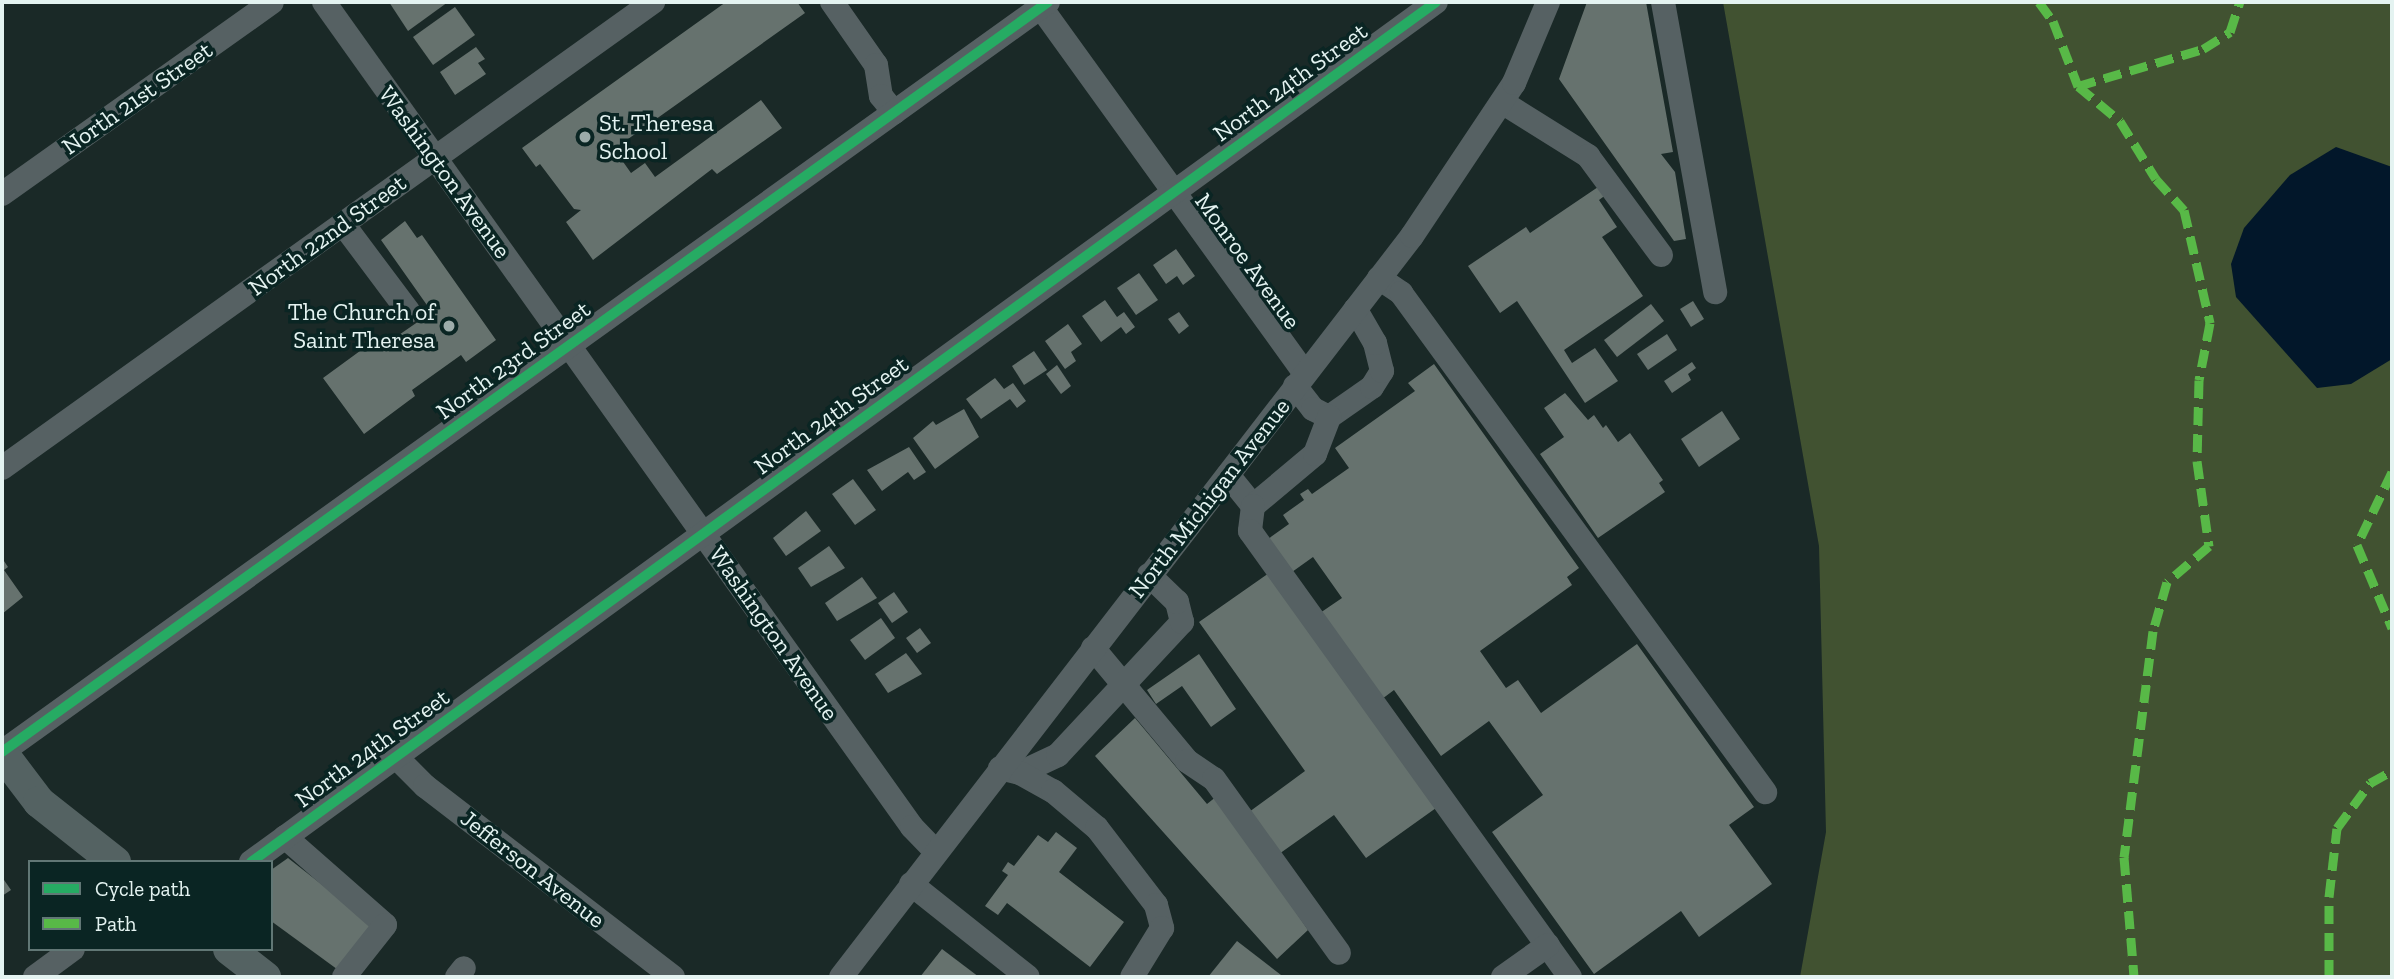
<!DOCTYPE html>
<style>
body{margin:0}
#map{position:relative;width:2394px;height:979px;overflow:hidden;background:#1a2927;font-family:"Zilla Slab",serif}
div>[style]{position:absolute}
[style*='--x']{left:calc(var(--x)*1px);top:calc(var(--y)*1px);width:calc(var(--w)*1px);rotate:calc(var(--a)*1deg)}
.green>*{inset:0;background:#415231}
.water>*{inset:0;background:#02172a}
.building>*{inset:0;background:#66726e}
.minor>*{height:24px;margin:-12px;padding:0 12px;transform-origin:12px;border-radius:12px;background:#566163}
.major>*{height:32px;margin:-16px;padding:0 16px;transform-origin:16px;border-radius:16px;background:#546262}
.quiet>*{height:9px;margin-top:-4.5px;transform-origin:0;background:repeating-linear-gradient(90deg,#58b947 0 18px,transparent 0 27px)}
.cycleway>*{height:10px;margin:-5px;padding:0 5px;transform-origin:5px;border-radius:5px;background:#26ab63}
.dots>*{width:19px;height:19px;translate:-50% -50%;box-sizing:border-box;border:4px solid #0a2523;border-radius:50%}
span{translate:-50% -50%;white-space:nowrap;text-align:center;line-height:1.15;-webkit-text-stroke:7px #0a2523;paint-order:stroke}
.street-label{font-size:24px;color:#e4f3f1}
.poi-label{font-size:24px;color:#e4f3f1}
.left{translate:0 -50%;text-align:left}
.right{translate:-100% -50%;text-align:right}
.frame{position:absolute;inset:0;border:4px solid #e4f3f1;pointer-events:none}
.legend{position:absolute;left:28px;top:860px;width:245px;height:91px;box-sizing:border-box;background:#0a2523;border:2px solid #617775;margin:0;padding:9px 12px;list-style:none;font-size:21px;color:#e4f3f1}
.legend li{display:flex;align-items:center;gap:14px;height:35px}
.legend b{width:35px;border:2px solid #617775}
</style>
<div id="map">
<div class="green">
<div style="clip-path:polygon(1723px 2px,2392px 2px,2392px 977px,1800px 977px,1826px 832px,1819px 546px)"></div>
</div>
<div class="water">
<div style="clip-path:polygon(2336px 147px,2392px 167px,2392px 359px,2351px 384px,2317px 388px,2236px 297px,2231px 264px,2244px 228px,2290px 175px)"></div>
</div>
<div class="building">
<div style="clip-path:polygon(389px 2px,448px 2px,408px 31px)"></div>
<div style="clip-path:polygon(726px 2px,797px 2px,805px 13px,614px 149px,631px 173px,645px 163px,655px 177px,761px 100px,782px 128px,717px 174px,712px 169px,593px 260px,566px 222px,581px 210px,574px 209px,540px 164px,536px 167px,522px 148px)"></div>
<div style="clip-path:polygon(1587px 2px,1646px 2px,1673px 152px,1661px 154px,1675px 172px,1686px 239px,1674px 241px,1559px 79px)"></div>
<div style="clip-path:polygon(455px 7px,475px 35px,433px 65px,413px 37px)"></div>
<div style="clip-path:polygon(476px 47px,485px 59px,478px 63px,486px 74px,455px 95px,440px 72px)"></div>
<div style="clip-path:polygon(1601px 185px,1607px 194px,1599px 200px,1617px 227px,1602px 237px,1643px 296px,1564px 350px,1572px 363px,1595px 348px,1618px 381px,1585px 403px,1517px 301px,1500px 313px,1468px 266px,1526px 227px,1530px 233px)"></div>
<div style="clip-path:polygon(405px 221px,417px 238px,422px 235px,496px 340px,466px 362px,461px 355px,412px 390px,415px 396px,364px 434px,323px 378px,375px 340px,380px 348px,422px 319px,419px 315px,429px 308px,381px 240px)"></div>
<div style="clip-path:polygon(1176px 249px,1195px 276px,1183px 285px,1177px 276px,1166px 284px,1153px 265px)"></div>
<div style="clip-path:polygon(1139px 273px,1158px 300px,1136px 315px,1117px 288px)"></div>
<div style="clip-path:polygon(1105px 300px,1117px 317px,1124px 312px,1135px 327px,1126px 334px,1121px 327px,1101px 342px,1082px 316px)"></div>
<div style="clip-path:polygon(1693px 301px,1704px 319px,1691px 327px,1680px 309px)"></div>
<div style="clip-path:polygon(1651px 304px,1664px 321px,1617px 357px,1604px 340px)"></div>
<div style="clip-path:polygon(1179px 312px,1189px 326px,1179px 334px,1168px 319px)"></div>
<div style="clip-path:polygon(1068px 324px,1082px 344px,1071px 352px,1076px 361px,1065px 369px,1045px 341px)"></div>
<div style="clip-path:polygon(1667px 334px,1677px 350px,1648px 370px,1637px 354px)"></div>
<div style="clip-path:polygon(1034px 351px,1047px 370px,1024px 385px,1012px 366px)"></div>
<div style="clip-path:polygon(1692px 362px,1696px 368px,1688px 374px,1691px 380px,1672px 393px,1664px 381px)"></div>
<div style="clip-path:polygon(1434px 364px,1579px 568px,1567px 577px,1572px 585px,1480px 651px,1506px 688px,1518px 680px,1541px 713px,1637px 644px,1754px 807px,1729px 825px,1772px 884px,1699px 937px,1681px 911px,1594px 974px,1492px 832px,1543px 795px,1489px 721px,1441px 756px,1394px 690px,1382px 699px,1320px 613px,1342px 598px,1313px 557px,1292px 572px,1268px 539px,1289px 524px,1283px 515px,1304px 500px,1300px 494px,1308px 489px,1312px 494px,1349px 468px,1335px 448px,1415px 391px,1408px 383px)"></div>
<div style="clip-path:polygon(1057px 365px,1071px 386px,1061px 394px,1046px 374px)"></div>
<div style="clip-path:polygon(995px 378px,1004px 389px,1013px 383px,1026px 401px,1017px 408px,1010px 399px,981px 419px,966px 399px)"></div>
<div style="clip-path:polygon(1565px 393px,1588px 420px,1594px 415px,1603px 428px,1606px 425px,1618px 442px,1630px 433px,1663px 480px,1659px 483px,1665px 492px,1598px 538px,1540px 454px,1564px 437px,1544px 408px)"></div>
<div style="clip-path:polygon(964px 409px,979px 437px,935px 469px,913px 438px,933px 421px,936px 425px)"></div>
<div style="clip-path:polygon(1722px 411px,1740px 439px,1699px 467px,1681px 439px)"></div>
<div style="clip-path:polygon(909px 447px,926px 472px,914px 480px,908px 472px,882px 491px,867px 470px)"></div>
<div style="clip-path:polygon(853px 479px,876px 510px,855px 525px,832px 494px)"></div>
<div style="clip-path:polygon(806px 511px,821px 531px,786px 556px,773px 538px)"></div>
<div style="clip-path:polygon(829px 546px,845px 568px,811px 587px,798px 568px)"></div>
<div style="clip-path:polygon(2px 558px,8px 567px,4px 570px,23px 597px,2px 614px)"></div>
<div style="clip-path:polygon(1269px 573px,1436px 808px,1366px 858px,1334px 815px,1279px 854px,1249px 812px,1305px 771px,1199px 622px)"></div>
<div style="clip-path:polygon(862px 577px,877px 598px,837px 621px,825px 603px)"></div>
<div style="clip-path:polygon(894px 592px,908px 612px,892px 623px,878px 603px)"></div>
<div style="clip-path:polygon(881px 618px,895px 638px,865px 660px,850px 640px)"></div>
<div style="clip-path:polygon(920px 628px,931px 643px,917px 653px,906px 638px)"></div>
<div style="clip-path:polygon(906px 653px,922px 674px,888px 693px,875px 674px)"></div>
<div style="clip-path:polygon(1199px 654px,1236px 709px,1211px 727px,1182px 686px,1156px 704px,1147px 690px)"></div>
<div style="clip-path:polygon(1135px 718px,1207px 804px,1217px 796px,1308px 930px,1277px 959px,1095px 756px)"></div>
<div style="clip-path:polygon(1056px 832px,1077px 848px,1059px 872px,1124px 922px,1090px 967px,1007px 903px,998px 915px,985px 906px,1008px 875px,1002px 871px,1008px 862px,1014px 866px,1038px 835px,1048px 842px)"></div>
<div style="clip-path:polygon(288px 858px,376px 927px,341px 972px,271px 921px,271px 870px)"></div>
<div style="clip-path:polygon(2px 877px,11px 890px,2px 896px)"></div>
<div style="clip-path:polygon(1237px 941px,1281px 975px,1279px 977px,1208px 977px)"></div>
<div style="clip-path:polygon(942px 949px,979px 977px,920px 977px)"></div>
</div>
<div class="minor">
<div style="--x:324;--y:2;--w:1013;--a:54.52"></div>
<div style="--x:912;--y:827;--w:33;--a:46"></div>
<div style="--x:832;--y:2;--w:77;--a:55.1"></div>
<div style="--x:876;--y:65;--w:31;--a:81"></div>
<div style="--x:881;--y:96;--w:21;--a:51"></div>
<div style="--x:1037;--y:2;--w:458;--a:54.2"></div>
<div style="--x:1663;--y:2;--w:295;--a:79.8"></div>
<div style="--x:1502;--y:102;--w:102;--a:32.1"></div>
<div style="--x:1588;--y:156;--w:123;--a:53.6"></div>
<div style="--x:2;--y:194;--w:331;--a:-35.4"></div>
<div style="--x:343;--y:224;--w:109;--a:53.2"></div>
<div style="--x:1379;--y:278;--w:27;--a:34"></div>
<div style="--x:1401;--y:293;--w:618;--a:53.89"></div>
<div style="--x:1295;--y:386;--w:29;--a:52"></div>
<div style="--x:1313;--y:409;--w:18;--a:27"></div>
<div style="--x:1329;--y:417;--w:52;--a:-34.9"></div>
<div style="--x:1372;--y:387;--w:19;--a:-58"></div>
<div style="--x:1382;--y:371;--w:29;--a:-104"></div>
<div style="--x:1375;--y:343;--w:39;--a:-120"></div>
<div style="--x:2;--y:468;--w:801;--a:-35.6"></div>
<div style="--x:1228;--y:475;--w:40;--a:51"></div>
<div style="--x:1253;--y:506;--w:81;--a:-40"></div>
<div style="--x:1315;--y:454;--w:40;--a:-69"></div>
<div style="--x:1253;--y:506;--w:25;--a:97"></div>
<div style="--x:1250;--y:531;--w:549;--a:54.34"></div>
<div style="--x:1093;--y:648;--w:147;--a:50.2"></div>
<div style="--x:1187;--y:761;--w:32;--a:34"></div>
<div style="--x:1214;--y:779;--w:214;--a:54.3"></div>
<div style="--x:2;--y:752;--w:1287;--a:-35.64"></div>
<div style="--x:396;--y:757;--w:41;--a:45"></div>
<div style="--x:425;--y:786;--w:313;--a:37.6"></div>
<div style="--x:1000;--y:768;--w:21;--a:14"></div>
<div style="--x:1020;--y:773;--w:42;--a:-25.3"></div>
<div style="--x:1058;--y:755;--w:182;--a:-47"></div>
<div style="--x:1182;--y:622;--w:21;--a:-104"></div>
<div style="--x:1177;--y:602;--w:39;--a:-136"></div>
<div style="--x:1020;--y:773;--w:38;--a:29"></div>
<div style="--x:1053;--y:791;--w:57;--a:40.1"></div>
<div style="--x:1097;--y:828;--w:97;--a:52.5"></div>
<div style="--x:1156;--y:905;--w:24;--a:75"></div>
<div style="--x:1162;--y:928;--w:57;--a:121.5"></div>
<div style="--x:285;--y:837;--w:133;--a:41.3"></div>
<div style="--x:385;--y:925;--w:66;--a:128.3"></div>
<div style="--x:251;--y:862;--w:1464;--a:-35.97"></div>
<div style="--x:911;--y:884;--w:149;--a:38.5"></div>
<div style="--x:35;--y:977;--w:47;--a:-36.4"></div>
<div style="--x:457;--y:977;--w:11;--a:-52"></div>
<div style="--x:841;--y:977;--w:935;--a:-52.38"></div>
<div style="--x:1412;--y:236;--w:184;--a:-56.3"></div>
<div style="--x:1514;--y:83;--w:88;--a:-67.2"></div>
<div style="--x:1503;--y:977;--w:55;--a:-35.4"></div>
</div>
<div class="major">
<div style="--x:2;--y:753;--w:61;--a:52.9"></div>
<div style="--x:39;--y:802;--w:97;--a:38.3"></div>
<div style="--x:229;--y:949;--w:46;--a:37.9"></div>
</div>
<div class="quiet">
<div style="--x:2039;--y:2;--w:24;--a:54"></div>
<div style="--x:2053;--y:21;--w:70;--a:69"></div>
<div style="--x:2078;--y:86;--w:55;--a:39.8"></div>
<div style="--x:2120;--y:121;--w:68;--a:58.2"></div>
<div style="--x:2156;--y:179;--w:42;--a:47.9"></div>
<div style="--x:2184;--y:210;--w:116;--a:77"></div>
<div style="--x:2210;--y:323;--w:58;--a:100.9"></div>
<div style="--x:2199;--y:380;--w:81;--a:91.4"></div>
<div style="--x:2197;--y:461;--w:86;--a:82"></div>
<div style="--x:2209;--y:546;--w:55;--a:139.4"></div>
<div style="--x:2167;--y:582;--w:51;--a:105.9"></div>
<div style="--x:2153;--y:631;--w:228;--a:97.3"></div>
<div style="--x:2124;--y:857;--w:120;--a:85.2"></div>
<div style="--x:2078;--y:86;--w:130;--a:-16.5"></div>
<div style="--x:2203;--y:49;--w:32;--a:-32"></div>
<div style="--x:2230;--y:32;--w:32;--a:-72"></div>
<div style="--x:2392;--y:472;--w:81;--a:115.6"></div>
<div style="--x:2357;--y:545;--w:90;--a:67.1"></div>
<div style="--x:2329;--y:977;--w:80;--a:-90"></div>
<div style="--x:2329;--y:897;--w:69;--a:-83.4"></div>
<div style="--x:2337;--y:828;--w:56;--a:-53.7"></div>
<div style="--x:2370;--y:783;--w:25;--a:-29"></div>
</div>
<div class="cycleway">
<div style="--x:2;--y:752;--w:1287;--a:-35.64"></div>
<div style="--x:251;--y:862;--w:1464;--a:-35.97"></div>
</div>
<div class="dots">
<div style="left:585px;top:137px;background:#9dacaa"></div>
<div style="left:449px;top:326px;background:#9dacaa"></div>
</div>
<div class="street-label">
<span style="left:1290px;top:82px;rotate:-36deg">North 24th Street</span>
<span style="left:137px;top:98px;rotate:-35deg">North 21st Street</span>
<span style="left:445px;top:172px;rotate:54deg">Washington Avenue</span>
<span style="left:327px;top:235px;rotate:-36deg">North 22nd Street</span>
<span style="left:1248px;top:261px;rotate:54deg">Monroe Avenue</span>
<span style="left:513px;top:360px;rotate:-36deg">North 23rd Street</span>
<span style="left:831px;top:415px;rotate:-36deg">North 24th Street</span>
<span style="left:1209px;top:498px;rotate:-52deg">North Michigan Avenue</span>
<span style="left:774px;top:633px;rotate:55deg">Washington Avenue</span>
<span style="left:372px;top:748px;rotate:-36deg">North 24th Street</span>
<span style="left:533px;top:869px;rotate:38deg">Jefferson Avenue</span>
</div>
<div class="poi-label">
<span class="left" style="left:599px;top:137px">St. Theresa<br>School</span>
<span class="right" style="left:435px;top:326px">The Church of<br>Saint Theresa</span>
</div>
<div class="frame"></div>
<ul class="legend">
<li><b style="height:9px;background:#26ab63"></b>Cycle path</li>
<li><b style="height:9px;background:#58b947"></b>Path</li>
</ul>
</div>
